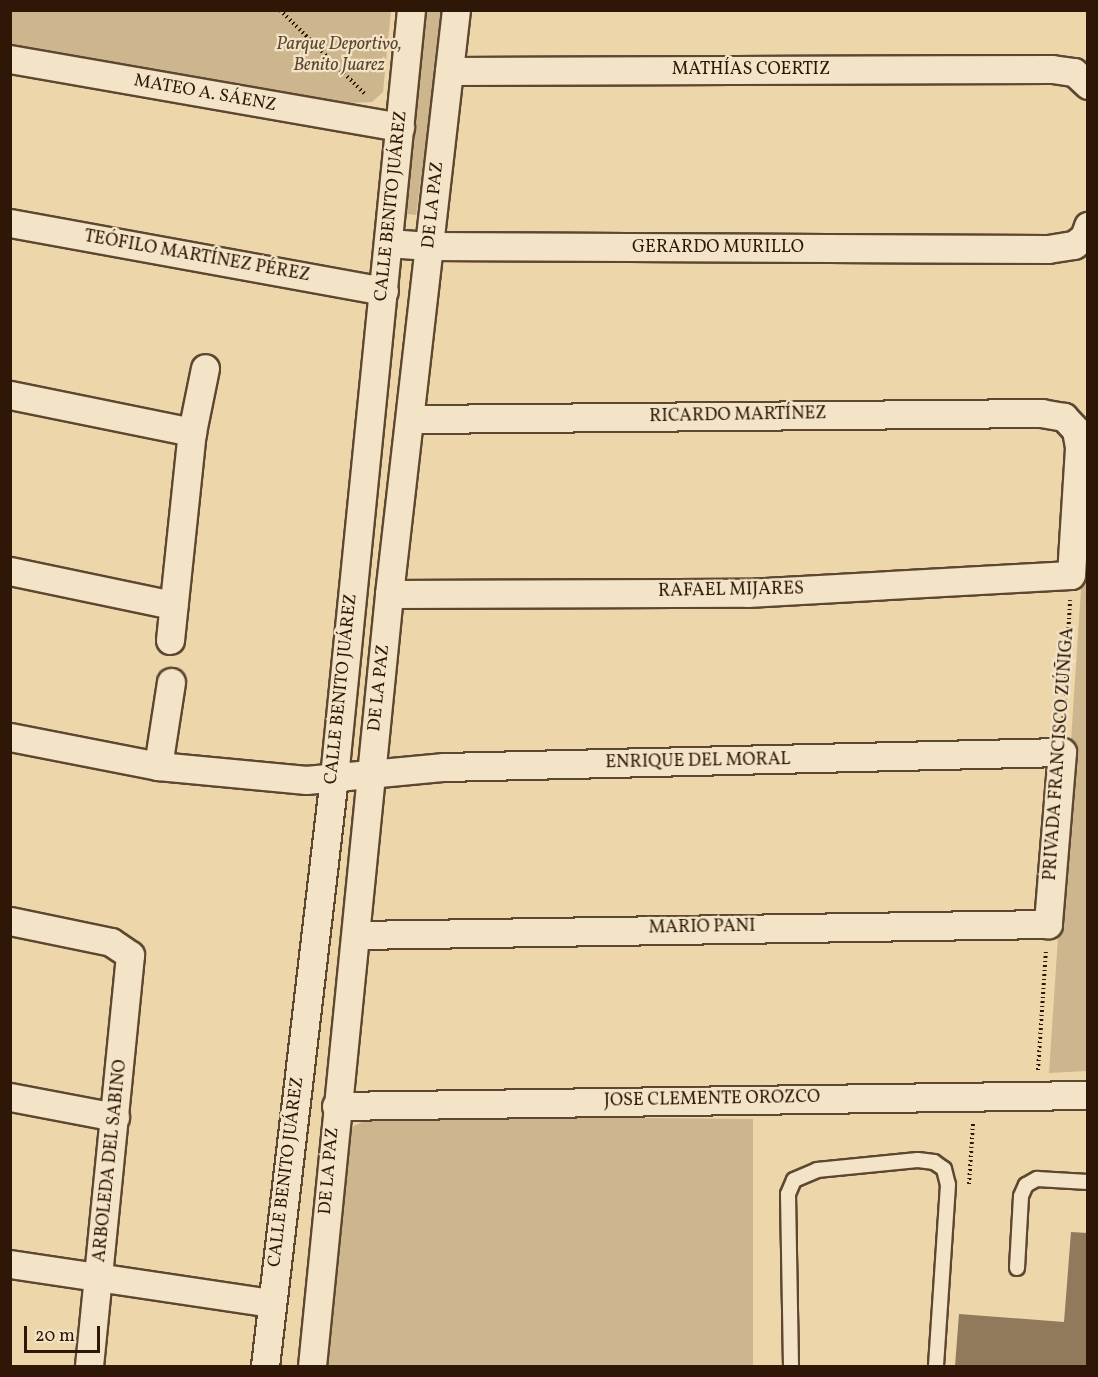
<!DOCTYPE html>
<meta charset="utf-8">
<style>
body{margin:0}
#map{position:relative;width:1098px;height:1377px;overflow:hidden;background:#edd6aa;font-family:Vollkorn,serif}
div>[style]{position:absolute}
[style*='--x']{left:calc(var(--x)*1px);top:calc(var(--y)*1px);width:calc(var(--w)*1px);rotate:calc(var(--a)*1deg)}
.green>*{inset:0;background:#cdb68e}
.building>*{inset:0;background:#917a5c}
.path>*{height:4px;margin-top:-2px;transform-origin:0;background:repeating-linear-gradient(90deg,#2e1707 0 1.5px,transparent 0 4.5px)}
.roads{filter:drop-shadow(2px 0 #5e4730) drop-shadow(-2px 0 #5e4730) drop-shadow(0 2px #5e4730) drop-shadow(0 -2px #5e4730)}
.lane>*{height:14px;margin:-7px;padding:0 7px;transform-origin:7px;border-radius:7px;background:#f3e4c8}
.street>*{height:27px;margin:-13.5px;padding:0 13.5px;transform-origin:13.5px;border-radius:13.5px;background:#f3e4c8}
span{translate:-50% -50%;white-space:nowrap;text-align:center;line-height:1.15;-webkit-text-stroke:4.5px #f3e4c8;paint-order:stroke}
.park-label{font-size:18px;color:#5e4730;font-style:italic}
.street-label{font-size:18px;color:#2e1707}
.frame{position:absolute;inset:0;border:12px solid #2e1707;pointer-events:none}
.scale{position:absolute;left:24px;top:1326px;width:76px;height:27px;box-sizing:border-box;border:3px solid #2e1707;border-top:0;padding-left:8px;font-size:18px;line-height:21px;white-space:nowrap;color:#2e1707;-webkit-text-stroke:4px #f3e4c8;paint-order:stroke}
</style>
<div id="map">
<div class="green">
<div style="clip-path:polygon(10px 11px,391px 11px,383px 92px,372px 102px,345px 103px,11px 45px)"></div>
<div style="clip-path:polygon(416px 11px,444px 11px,416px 215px,398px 213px)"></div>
<div style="clip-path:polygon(1087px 499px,1087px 1071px,1049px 1073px)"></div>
<div style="clip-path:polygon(376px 1115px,753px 1119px,753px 1366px,326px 1366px,348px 1129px)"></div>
</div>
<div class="building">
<div style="clip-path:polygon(1071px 1232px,1088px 1233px,1088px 1366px,955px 1366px,959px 1314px,1064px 1322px)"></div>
</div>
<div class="path">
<div style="--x:280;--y:10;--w:120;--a:44.7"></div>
<div style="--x:1063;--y:727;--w:127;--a:-86.8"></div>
<div style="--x:1038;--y:1070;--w:121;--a:-86.2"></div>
<div style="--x:969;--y:1184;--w:61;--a:-86.2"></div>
</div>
<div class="roads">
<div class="lane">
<div style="--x:1017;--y:1268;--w:72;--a:-86.8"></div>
<div style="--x:1021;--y:1196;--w:12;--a:-66"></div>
<div style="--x:1026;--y:1185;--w:13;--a:-29"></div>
<div style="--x:1037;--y:1179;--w:51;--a:3.4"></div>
<div style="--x:791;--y:1366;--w:172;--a:-91"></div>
<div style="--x:788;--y:1194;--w:15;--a:-67"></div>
<div style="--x:794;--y:1180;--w:25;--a:-23"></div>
<div style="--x:817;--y:1170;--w:101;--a:-5.7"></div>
<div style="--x:918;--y:1160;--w:16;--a:7"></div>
<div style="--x:934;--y:1162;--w:12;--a:35"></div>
<div style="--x:944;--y:1169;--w:16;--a:76"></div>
<div style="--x:948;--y:1185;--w:181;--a:93.8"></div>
</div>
<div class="street">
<div style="--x:10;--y:59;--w:396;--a:9.9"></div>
<div style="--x:449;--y:71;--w:603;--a:-0.19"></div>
<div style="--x:1052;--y:69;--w:22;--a:8"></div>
<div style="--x:1074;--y:72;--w:19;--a:43"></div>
<div style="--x:10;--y:223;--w:380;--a:10.3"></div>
<div style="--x:388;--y:243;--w:41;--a:4.2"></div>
<div style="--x:429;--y:246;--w:619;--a:0.28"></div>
<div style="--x:1048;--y:249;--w:26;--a:-9"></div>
<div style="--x:1074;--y:245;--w:13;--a:-39"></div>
<div style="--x:1084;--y:237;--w:12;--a:-70"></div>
<div style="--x:10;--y:395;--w:186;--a:11.5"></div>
<div style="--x:10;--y:571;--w:167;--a:11.8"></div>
<div style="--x:389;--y:594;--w:358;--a:-0.2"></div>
<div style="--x:747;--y:593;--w:324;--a:-3.2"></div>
<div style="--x:1071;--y:575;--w:128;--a:-86.4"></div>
<div style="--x:1079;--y:447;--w:17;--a:-100"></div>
<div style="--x:1076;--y:430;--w:18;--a:-133"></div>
<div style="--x:1064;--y:417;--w:22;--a:-170"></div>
<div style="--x:1042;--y:413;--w:630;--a:179.45"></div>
<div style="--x:170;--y:640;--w:209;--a:-84"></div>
<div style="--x:192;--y:432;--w:65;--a:-78.5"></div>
<div style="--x:10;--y:737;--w:151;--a:11.1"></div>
<div style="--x:158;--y:766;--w:149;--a:5.4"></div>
<div style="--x:306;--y:780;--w:139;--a:-5.4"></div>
<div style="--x:444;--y:767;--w:618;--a:-1.39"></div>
<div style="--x:1062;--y:752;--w:173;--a:94.7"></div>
<div style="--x:1048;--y:924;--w:692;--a:179.09"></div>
<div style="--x:158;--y:766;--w:85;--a:-81.2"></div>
<div style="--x:10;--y:921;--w:103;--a:11.7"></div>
<div style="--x:111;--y:942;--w:23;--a:34"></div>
<div style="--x:130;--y:955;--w:413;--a:95.7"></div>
<div style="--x:10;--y:1097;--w:107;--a:10.8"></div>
<div style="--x:336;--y:1106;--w:752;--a:-0.84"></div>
<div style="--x:10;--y:1264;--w:264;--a:8.5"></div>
<div style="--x:265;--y:1366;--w:593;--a:-83.32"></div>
<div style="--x:334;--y:777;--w:771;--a:-84.27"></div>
<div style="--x:312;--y:1366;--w:776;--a:-84.3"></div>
<div style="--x:389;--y:594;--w:588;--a:-83.46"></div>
</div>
</div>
<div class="park-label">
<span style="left:339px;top:56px">Parque Deportivo,<br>Benito Juarez</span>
</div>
<div class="street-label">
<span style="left:751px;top:70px">MATHÍAS COERTIZ</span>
<span style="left:205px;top:94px;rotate:10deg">MATEO A. SÁENZ</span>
<span style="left:434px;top:205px;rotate:-84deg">DE LA PAZ</span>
<span style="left:392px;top:206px;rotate:-84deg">CALLE BENITO JUÁREZ</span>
<span style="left:718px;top:248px">GERARDO MURILLO</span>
<span style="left:197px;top:257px;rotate:10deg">TEÓFILO MARTÍNEZ PÉREZ</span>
<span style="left:738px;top:416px;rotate:-1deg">RICARDO MARTÍNEZ</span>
<span style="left:731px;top:591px;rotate:-1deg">RAFAEL MIJARES</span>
<span style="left:380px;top:688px;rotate:-84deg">DE LA PAZ</span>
<span style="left:342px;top:689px;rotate:-84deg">CALLE BENITO JUÁREZ</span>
<span style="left:1060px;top:754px;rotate:-86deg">PRIVADA FRANCISCO ZÚÑIGA</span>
<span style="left:698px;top:762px;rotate:-1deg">ENRIQUE DEL MORAL</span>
<span style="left:702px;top:928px;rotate:-1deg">MARIO PANI</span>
<span style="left:712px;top:1100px;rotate:-1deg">JOSE CLEMENTE OROZCO</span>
<span style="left:111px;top:1161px;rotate:-84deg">ARBOLEDA DEL SABINO</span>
<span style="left:330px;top:1171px;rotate:-85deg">DE LA PAZ</span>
<span style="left:287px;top:1172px;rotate:-83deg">CALLE BENITO JUÁREZ</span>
</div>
<div class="frame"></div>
<div class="scale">20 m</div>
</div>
